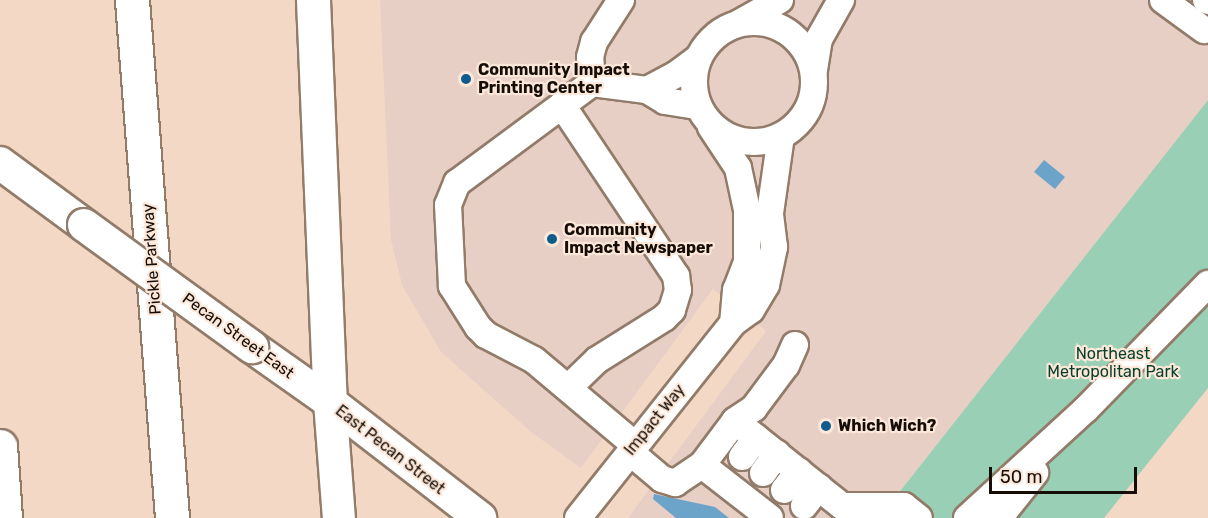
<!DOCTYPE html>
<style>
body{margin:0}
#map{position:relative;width:1208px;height:518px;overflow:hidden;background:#f3d9c5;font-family:Rubik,sans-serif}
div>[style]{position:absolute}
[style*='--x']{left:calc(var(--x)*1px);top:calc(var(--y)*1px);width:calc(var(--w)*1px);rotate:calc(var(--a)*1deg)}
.commercial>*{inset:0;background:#e7cfc5}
.green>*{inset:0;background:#99d0b5}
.water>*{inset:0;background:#6ba4c8}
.roads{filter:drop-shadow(2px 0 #927b69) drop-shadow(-2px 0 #927b69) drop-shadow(0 2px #927b69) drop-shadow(0 -2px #927b69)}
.minor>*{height:26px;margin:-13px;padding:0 13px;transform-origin:13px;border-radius:13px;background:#fff}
.minor>.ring{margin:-13px;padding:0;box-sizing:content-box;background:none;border:26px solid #fff;border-radius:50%}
.major>*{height:32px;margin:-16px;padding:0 16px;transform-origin:16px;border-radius:16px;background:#fff}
.highway>*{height:33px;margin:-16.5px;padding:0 16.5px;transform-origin:16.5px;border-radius:16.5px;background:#fff}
.bridges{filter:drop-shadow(2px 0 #927b69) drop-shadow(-2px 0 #927b69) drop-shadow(0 2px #927b69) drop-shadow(0 -2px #927b69)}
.major-bridge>*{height:32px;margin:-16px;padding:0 16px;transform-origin:16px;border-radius:16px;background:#fff}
.dots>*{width:16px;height:16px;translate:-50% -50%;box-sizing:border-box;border:3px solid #fce7d8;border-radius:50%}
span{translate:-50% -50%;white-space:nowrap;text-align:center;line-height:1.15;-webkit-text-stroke:4.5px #fce7d8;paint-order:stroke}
.poi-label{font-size:16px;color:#160d07;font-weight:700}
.left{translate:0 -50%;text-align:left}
.street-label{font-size:16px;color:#160d07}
.park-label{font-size:16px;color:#053f2b}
.scale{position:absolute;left:989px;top:467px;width:148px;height:27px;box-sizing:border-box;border:3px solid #160d07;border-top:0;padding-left:8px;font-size:18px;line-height:21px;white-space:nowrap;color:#160d07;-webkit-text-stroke:4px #fce7d8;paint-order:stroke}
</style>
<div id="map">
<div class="commercial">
<div style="clip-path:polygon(380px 0,1208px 0,1208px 100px,879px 518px,628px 518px,766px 331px,713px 289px,581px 468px,531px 432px,441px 352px,402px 285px,391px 240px)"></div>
</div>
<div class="green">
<div style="clip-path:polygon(1208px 100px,1208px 388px,1104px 518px,879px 518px)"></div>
</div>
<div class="water">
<div style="clip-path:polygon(1044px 160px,1065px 177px,1055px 189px,1034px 172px)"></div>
<div style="clip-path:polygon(654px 494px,715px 507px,729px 518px,676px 518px,653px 499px)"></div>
</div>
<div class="roads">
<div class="minor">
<div style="--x:1163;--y:0;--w:51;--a:36.2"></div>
<div style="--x:1206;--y:0;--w:2;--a:27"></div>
<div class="ring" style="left:694px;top:22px;width:94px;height:94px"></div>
<div style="--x:739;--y:23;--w:47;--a:-29.3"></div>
<div style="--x:814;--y:70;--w:31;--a:-81"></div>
<div style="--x:819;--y:39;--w:45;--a:-60.6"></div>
<div style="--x:592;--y:83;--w:26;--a:-94"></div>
<div style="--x:590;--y:57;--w:16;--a:-75"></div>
<div style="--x:594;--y:42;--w:50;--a:-57.3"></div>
<div style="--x:647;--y:90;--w:34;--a:-28"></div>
<div style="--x:677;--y:74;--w:26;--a:-37"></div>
<div style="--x:562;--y:105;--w:206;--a:56.3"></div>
<div style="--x:676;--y:276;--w:14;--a:82"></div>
<div style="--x:678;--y:290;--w:21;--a:107"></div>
<div style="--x:672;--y:310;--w:11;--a:135"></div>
<div style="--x:664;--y:318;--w:79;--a:147.9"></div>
<div style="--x:597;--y:360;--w:40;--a:136"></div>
<div style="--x:711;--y:127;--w:49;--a:56.6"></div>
<div style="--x:738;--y:168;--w:43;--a:77.9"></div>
<div style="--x:747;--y:210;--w:52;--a:90"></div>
<div style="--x:747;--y:262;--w:30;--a:111"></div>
<div style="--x:736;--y:290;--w:33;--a:95"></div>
<div style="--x:795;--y:345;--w:22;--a:114"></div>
<div style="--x:786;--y:365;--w:54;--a:126.7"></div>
<div style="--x:754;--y:408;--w:23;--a:146"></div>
<div style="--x:735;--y:421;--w:137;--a:38.5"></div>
<div style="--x:842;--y:506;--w:62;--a:0"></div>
<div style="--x:904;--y:506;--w:19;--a:39"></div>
<div style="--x:735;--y:421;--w:55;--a:126.9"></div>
<div style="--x:702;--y:465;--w:86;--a:37.9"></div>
<div style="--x:635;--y:445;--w:132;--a:-139.9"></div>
<div style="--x:534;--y:360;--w:54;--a:-152.5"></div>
<div style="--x:486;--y:335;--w:11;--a:-135"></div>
<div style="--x:478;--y:327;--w:49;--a:-122.4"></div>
<div style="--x:452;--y:286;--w:81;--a:-92.8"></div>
<div style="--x:448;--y:205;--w:24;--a:-68"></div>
<div style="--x:457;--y:183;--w:168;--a:-36.5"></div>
<div style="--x:592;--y:83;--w:55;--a:7.3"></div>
<div style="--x:647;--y:90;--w:21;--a:31"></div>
<div style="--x:665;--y:101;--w:33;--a:9"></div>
<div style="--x:630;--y:452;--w:42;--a:40.2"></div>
<div style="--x:662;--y:479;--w:14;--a:17"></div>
<div style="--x:675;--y:483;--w:32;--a:-34"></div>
<div style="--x:742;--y:457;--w:24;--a:-54"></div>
<div style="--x:763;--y:473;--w:24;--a:-54"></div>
<div style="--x:784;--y:490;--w:24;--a:-52"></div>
<div style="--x:804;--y:506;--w:24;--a:-52"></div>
<div style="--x:578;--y:518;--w:249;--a:-51.5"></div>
<div style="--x:733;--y:323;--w:22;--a:-36"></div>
<div style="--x:751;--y:310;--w:29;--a:-59"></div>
<div style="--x:766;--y:285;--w:39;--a:-78"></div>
<div style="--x:774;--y:247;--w:34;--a:-97"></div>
<div style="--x:770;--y:213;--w:78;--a:-81.9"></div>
<div style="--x:967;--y:518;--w:161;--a:-42.5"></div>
<div style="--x:1086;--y:409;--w:175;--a:-45.7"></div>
<div style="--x:999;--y:518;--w:58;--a:-51.3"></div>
</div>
<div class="major">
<div style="--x:0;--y:163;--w:104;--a:36.4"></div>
<div style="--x:252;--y:347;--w:95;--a:35.2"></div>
<div style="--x:330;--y:402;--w:190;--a:37.7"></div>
<div style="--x:330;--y:402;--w:116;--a:85.6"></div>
</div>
<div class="highway">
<div style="--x:132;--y:0;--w:520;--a:85.58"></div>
<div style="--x:313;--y:0;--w:402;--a:87.6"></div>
<div style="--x:0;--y:446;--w:72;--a:86"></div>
</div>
</div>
<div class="bridges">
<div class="major-bridge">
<div style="--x:84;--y:225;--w:208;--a:36"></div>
</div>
</div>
<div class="dots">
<div style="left:466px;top:79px;background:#0e5c8e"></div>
<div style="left:552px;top:239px;background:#0e5c8e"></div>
<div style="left:826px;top:426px;background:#0e5c8e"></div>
</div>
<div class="poi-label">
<span class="left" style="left:478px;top:79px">Community Impact<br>Printing Center</span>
<span class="left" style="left:564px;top:239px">Community<br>Impact Newspaper</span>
<span class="left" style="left:838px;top:426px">Which Wich?</span>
</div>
<div class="street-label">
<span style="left:152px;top:259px;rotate:-94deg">Pickle Parkway</span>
<span style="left:238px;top:336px;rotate:36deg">Pecan Street East</span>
<span style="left:655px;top:420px;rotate:-51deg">Impact Way</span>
<span style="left:390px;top:450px;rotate:38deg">East Pecan Street</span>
</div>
<div class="park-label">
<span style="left:1113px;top:363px">Northeast<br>Metropolitan Park</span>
</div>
<div class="scale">50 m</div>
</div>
